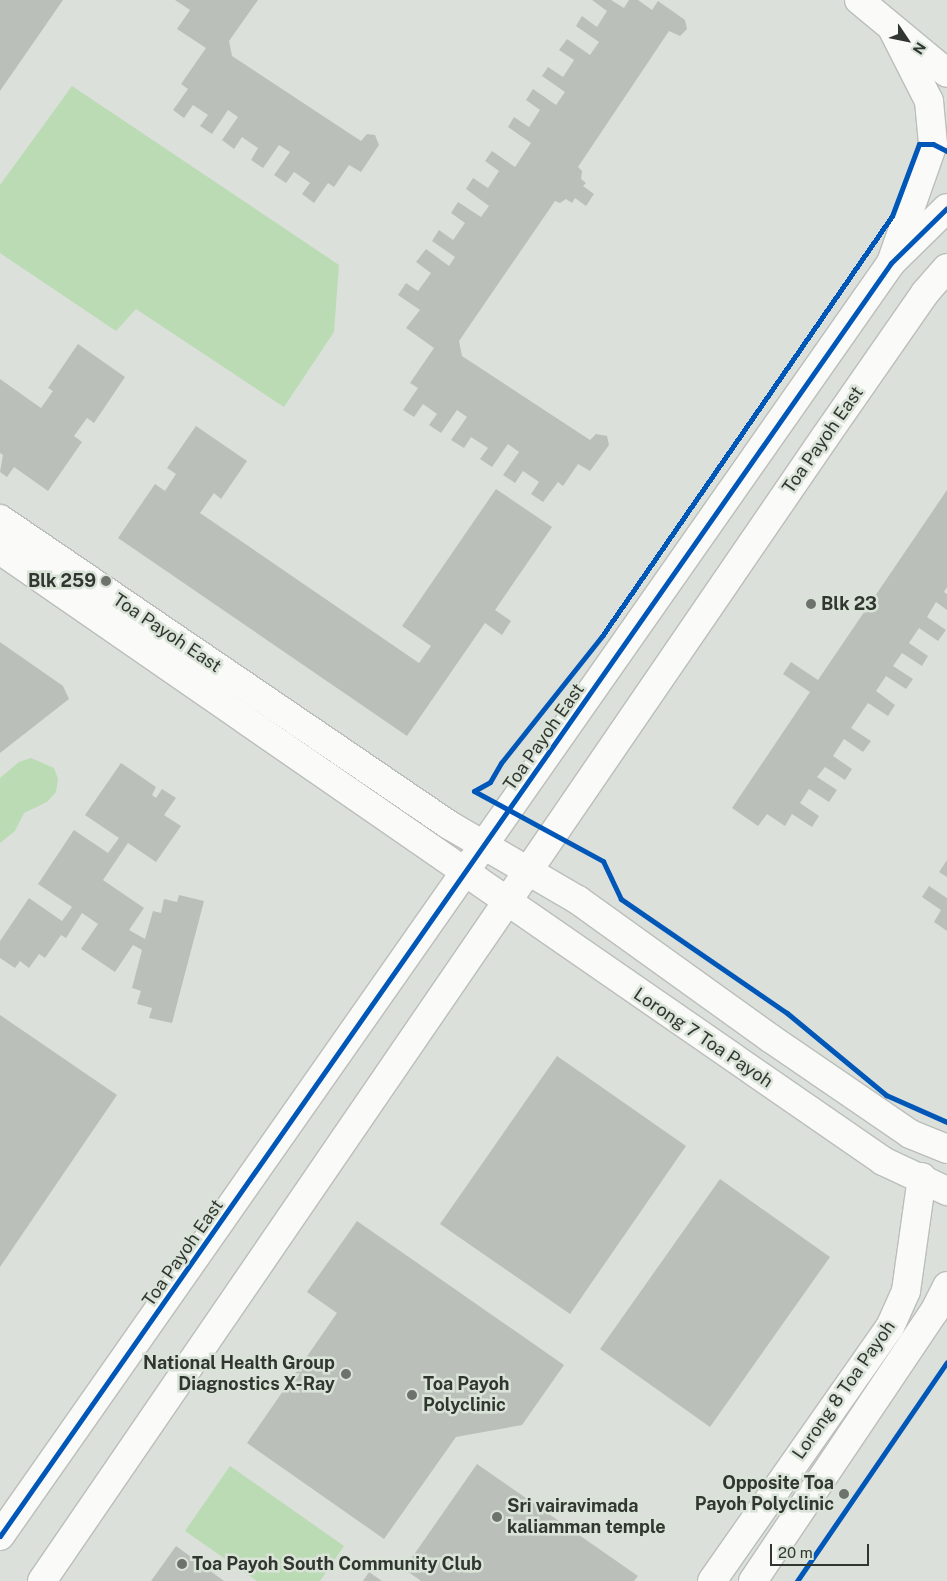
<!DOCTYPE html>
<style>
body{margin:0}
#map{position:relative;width:947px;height:1581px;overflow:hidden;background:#dbe0da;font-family:"Public Sans",sans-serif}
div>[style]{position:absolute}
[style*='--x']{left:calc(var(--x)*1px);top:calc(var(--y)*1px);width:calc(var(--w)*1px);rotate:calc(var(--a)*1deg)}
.green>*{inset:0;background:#badbb3}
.building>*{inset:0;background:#bbbfba}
.roads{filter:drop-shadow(1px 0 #bbbeba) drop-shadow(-1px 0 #bbbeba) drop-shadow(0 1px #bbbeba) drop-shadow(0 -1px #bbbeba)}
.minor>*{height:28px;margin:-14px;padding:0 14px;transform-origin:14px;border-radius:14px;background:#fafaf9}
.secondary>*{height:28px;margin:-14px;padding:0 14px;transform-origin:14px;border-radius:14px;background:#fafaf9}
.cycleway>*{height:5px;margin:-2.5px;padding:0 2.5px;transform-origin:2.5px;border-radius:2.5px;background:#0057b8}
.dots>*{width:14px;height:14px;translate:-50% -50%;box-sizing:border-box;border:2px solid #d9e3d7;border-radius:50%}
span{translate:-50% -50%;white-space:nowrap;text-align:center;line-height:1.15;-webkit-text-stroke:5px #d9e3d7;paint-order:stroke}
.street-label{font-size:18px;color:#323631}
.poi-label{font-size:18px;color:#323631;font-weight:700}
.right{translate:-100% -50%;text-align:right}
.left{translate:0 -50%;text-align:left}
.north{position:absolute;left:882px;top:15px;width:50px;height:50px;-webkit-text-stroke:4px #d9e3d7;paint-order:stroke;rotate:124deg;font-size:14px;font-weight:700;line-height:20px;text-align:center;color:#323631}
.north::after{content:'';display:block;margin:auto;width:18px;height:22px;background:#323631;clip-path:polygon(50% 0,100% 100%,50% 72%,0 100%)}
.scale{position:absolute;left:770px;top:1544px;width:99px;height:22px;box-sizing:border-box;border:2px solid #323631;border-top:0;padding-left:6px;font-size:15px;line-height:18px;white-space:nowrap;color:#323631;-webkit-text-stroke:4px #d9e3d7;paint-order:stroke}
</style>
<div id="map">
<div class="green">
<div style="clip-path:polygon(72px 86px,339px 265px,334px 332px,284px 407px,136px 309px,116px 331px,0 253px,0 185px)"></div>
<div style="clip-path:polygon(31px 758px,54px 768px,58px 779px,56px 792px,47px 802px,24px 813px,15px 831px,0 843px,0 778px,19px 762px)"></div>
<div style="clip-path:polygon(230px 1466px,344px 1546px,320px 1581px,257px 1581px,185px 1531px)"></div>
</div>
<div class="building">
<div style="clip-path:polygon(0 0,63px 0,0 91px)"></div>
<div style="clip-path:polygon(175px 0,258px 0,229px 41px,232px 56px,361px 141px,367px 134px,375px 135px,379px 145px,361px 172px,349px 165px,334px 187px,328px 183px,314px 203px,302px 194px,310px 183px,294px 172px,286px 183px,274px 175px,290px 152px,279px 145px,263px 168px,251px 160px,258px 148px,242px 137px,234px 149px,222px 140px,238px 117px,228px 110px,212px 134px,200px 126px,208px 115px,193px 105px,184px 118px,173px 110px,188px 89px,181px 84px,206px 48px,177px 29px,190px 10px)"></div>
<div style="clip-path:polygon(592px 0,611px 0,624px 8px,629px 0,638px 0,652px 10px,658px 1px,685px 20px,687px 29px,680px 36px,669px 31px,578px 167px,582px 171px,581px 179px,586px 183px,583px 186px,594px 194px,586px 206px,575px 198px,572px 203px,566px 199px,560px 203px,555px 201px,459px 341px,462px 356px,590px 440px,596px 434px,607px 436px,609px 445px,590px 471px,578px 464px,563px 486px,558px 482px,543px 502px,531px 494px,539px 482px,523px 471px,515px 483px,503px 475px,519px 452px,508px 444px,492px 467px,480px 459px,488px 448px,471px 437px,464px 448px,451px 440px,467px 417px,457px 410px,441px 433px,429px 425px,437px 414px,423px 404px,414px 417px,403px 410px,418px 388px,410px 383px,434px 348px,406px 328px,420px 310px,398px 295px,406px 283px,418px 291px,431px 273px,416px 262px,426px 249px,449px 266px,455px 257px,432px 241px,439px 230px,453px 240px,465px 223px,451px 213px,458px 202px,481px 217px,489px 206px,466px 189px,473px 178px,488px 188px,499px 171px,485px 161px,492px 151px,515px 167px,531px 143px,508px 127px,514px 117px,529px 127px,540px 110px,526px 100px,533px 89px,556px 105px,565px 92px,542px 76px,548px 67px,563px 77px,574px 60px,559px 50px,567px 39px,590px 55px,599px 42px,576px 26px,582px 16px,597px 27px,607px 11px)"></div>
<div style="clip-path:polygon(78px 344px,125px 377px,94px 423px,87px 418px,74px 436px,82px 442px,48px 491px,14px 467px,7px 477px,0 472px,3px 455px,0 453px,0 379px,41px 408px,53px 391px,48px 388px)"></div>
<div style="clip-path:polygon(196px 426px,247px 461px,221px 499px,214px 493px,200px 513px,419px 663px,431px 646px,402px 626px,496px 489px,552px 527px,495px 610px,511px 621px,502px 635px,485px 623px,407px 736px,118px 538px,155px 484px,165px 491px,176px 474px,167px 468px)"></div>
<div style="clip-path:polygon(947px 490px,947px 587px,944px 592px,947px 594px,947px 610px,936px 602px,927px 617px,946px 630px,938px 641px,919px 628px,909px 643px,928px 656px,922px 666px,902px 653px,893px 666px,913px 679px,906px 689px,886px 676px,876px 691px,895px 705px,888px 716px,868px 703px,851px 728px,871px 741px,863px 752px,844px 739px,833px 756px,852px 769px,845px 780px,825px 767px,817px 777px,837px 790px,829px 802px,809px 789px,800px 803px,819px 816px,812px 827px,792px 814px,785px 826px,767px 814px,758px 826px,732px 808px,810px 692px,783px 674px,791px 662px,818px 680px)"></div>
<div style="clip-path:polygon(0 642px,63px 686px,69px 699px,0 753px)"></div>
<div style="clip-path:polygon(121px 763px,156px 787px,152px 795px,156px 798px,162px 789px,176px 798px,164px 815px,181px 826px,156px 862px,128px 843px,103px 880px,144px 908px,129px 930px,145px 939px,153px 911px,161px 913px,164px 899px,177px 902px,179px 895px,204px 901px,172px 1023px,149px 1018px,152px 1008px,137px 1004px,141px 991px,132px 988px,142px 950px,133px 945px,115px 972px,81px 949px,98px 924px,82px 913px,66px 938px,61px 935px,45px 958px,39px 954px,29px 968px,20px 961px,15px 968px,0 958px,0 941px,29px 898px,62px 921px,72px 907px,38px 884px,74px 830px,108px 853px,119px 838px,85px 815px)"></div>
<div style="clip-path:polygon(947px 860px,947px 877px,939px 872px)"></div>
<div style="clip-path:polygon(929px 886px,947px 898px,947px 931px,934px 922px,941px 910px,922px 897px)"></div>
<div style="clip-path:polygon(0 1015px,117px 1095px,0 1267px)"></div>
<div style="clip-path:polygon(557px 1056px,686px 1146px,570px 1314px,440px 1224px)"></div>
<div style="clip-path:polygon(720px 1179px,830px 1257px,710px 1427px,600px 1349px)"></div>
<div style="clip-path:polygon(357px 1221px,564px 1365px,522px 1425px,456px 1437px,384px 1539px,247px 1443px,337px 1313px,307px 1292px)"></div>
<div style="clip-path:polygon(477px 1464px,638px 1576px,634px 1581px,421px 1581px,404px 1569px)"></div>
<div style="clip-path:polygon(176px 1546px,224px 1581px,151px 1581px)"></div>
<div style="clip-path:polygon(369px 1572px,382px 1581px,363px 1581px)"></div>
</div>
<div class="roads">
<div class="minor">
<div style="--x:0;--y:519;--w:543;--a:34.27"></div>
<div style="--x:449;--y:825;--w:149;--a:30.2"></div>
<div style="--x:578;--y:900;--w:236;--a:35.7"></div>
<div style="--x:770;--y:1038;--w:170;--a:34.4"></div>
<div style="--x:910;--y:1134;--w:40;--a:22"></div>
<div style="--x:0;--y:550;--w:1074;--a:34.68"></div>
<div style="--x:883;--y:1161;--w:71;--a:25.1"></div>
<div style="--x:0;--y:1536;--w:1554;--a:-55.01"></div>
<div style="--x:891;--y:263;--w:78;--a:-44.5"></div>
<div style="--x:42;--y:1581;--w:1386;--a:-55.61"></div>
<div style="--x:825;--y:437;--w:175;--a:-55.2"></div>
<div style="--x:925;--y:293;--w:33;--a:-49"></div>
<div style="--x:712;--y:1581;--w:310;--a:-55"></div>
<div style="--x:890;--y:1327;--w:39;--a:-66"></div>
<div style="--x:906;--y:1291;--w:115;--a:-82"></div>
<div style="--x:753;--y:1581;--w:324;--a:-56.1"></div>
<div style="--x:934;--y:1312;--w:29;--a:-63"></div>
</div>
<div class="secondary">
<div style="--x:859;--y:0;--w:114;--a:39.7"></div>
<div style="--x:891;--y:263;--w:126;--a:-70.6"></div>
<div style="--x:933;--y:144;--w:43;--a:-95.3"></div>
<div style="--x:929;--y:101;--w:80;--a:-116.9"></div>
</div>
</div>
<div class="cycleway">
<div style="--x:474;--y:791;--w:18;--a:-29"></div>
<div style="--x:490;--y:782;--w:22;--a:-60"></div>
<div style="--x:501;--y:763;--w:162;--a:-51.5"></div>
<div style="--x:602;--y:636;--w:510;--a:-55.38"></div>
<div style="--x:892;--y:216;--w:77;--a:-69.4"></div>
<div style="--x:919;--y:144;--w:14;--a:0"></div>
<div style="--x:933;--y:144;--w:16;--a:27"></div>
<div style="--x:474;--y:791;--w:147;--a:28.5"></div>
<div style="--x:603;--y:861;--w:42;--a:64.7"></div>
<div style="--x:621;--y:899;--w:201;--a:34.5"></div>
<div style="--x:787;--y:1013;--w:129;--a:39.6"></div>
<div style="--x:886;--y:1095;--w:67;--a:23.9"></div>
<div style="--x:0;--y:1536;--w:1554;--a:-55.01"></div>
<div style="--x:891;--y:263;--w:78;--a:-44.5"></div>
<div style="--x:797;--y:1581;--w:265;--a:-55.6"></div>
</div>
<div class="dots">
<div style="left:106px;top:581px;background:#6d726c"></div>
<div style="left:811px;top:604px;background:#6d726c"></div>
<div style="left:346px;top:1374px;background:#6d726c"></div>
<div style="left:412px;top:1395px;background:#6d726c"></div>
<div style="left:844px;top:1494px;background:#6d726c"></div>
<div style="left:497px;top:1517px;background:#6d726c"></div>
<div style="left:182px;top:1564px;background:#6d726c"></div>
</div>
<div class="street-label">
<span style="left:823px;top:440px;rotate:-55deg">Toa Payoh East</span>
<span style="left:167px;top:633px;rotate:34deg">Toa Payoh East</span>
<span style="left:544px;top:737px;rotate:-55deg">Toa Payoh East</span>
<span style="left:703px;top:1038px;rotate:34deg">Lorong 7 Toa Payoh</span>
<span style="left:183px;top:1253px;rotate:-55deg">Toa Payoh East</span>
<span style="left:844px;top:1390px;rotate:-55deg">Lorong 8 Toa Payoh</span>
</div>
<div class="poi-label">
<span class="right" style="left:96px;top:581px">Blk 259</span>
<span class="left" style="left:821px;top:604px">Blk 23</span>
<span class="right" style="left:335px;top:1374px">National Health Group<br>Diagnostics X-Ray</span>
<span class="left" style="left:423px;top:1395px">Toa Payoh<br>Polyclinic</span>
<span class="right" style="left:834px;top:1494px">Opposite Toa<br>Payoh Polyclinic</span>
<span class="left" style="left:507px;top:1517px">Sri vairavimada<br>kaliamman temple</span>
<span class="left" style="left:192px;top:1564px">Toa Payoh South Community Club</span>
</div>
<div class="north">N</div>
<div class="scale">20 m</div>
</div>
